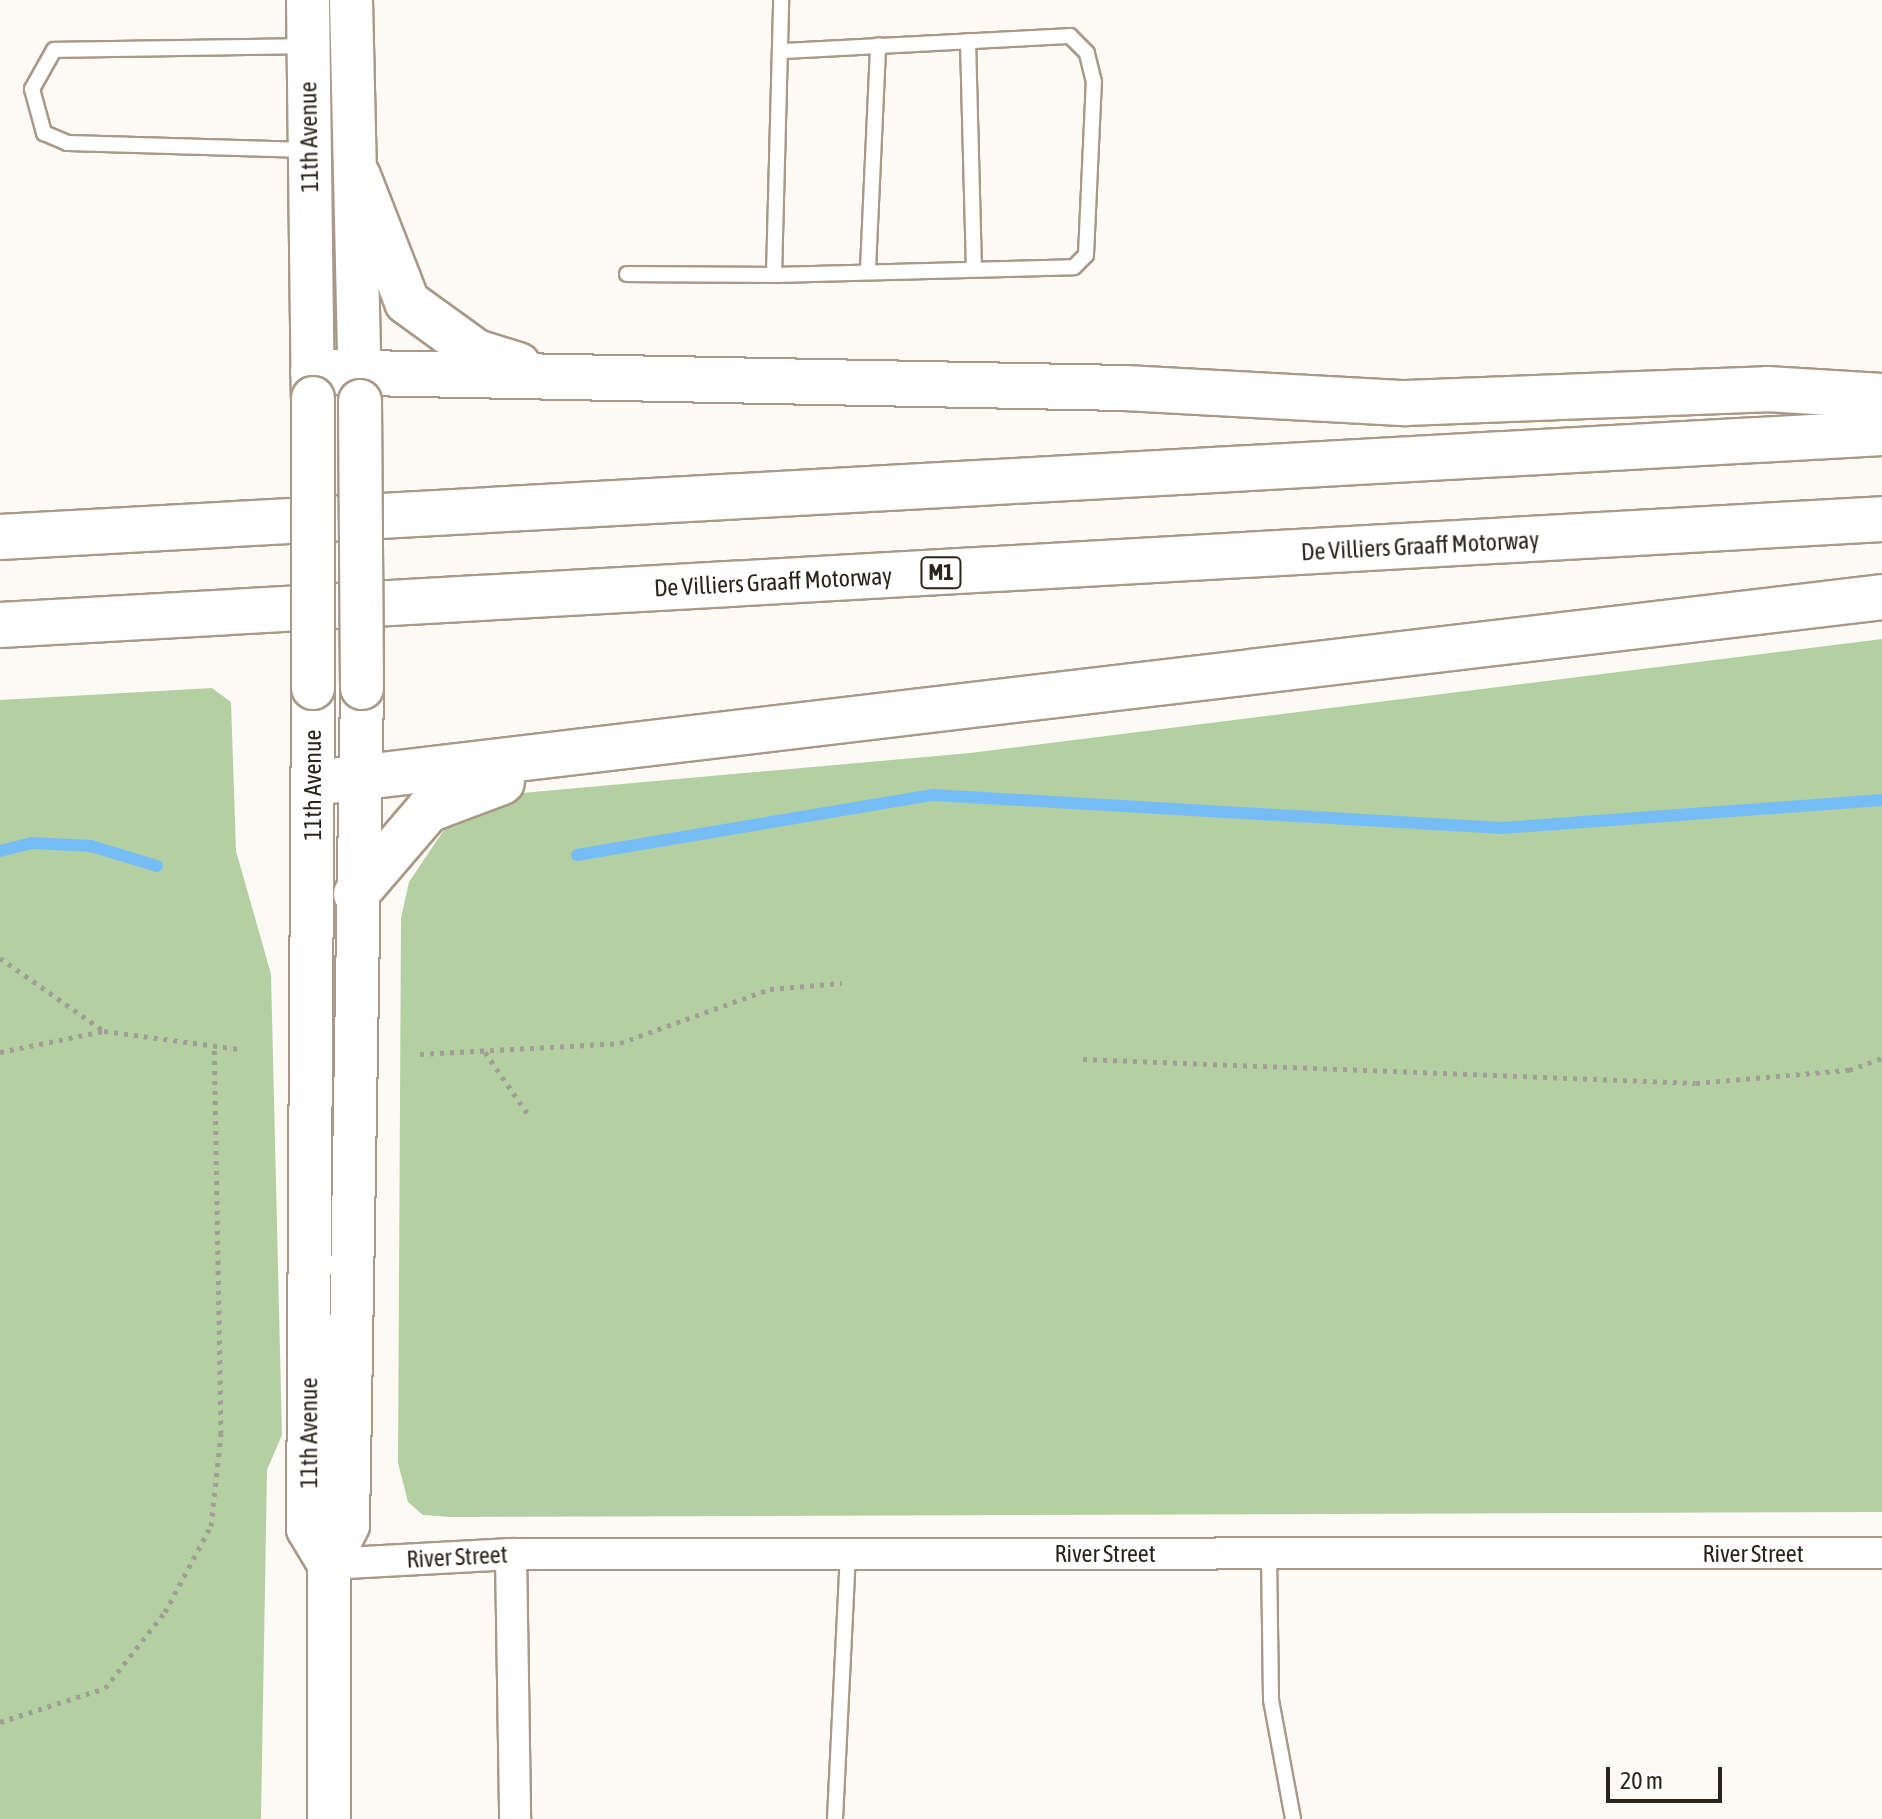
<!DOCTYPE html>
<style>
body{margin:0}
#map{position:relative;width:1882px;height:1819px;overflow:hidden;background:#fdfaf5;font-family:"Asap Condensed",sans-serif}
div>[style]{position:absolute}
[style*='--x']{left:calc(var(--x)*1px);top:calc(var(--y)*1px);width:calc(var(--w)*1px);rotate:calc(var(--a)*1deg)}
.green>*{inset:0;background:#b4d0a3}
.stream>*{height:12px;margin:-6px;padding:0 6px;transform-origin:6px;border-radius:6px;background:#76bdf6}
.path>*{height:5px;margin-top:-2.5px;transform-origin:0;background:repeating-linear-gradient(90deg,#a29e97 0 4px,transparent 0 10px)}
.roads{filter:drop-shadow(2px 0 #a99986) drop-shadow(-2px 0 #a99986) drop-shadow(0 2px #a99986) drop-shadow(0 -2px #a99986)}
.service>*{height:14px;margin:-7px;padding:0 7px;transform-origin:7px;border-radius:7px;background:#fff}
.minor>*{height:30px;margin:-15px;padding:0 15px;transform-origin:15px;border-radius:15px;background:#fff}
.secondary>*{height:42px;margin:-21px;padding:0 21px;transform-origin:21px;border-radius:21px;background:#fff}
.motorway>*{height:44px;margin:-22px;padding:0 22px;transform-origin:22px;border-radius:22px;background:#fff}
.bridges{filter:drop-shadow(2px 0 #a99986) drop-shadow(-2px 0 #a99986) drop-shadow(0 2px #a99986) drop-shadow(0 -2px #a99986)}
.secondary-bridge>*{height:42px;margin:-21px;padding:0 21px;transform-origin:21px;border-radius:21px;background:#fff}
span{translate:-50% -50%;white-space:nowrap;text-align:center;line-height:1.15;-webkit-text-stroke:6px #fff;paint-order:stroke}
.shield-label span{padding:2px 6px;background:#fff;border:2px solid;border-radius:6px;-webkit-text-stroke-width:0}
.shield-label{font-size:22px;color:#2a241c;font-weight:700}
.street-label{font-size:24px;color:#2a241c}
.scale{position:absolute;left:1606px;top:1767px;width:116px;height:36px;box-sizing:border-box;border:4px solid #2a241c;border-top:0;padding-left:10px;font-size:24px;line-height:28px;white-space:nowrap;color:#2a241c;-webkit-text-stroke:6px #fff;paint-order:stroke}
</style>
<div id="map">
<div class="green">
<div style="clip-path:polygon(1882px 639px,1882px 1512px,451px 1517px,423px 1515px,408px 1502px,398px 1463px,401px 918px,409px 882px,452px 818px,499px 795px,970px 753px)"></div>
<div style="clip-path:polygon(212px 688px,231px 702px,236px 851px,271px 974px,282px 1435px,267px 1470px,261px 1819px,0 1819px,0 700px)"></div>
</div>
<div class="stream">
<div style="--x:0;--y:851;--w:33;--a:-14"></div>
<div style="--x:32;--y:843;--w:59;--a:2.9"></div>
<div style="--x:91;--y:846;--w:69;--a:16.9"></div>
<div style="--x:577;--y:855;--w:361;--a:-9.6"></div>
<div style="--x:933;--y:795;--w:570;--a:3.32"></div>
<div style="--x:1502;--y:828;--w:381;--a:-4.2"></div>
</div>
<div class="path">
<div style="--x:0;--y:958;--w:127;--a:35.1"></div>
<div style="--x:104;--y:1031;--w:136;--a:7.6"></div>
<div style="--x:0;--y:1052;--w:106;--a:-11.4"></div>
<div style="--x:485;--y:1052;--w:78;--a:55.5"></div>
<div style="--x:420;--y:1054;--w:200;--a:-3.1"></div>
<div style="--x:620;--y:1043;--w:159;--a:-19.8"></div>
<div style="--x:770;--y:989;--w:72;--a:-4.8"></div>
<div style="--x:1083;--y:1059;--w:613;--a:2.24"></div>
<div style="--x:1696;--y:1083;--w:154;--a:-4.9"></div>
<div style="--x:1849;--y:1070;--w:35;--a:-20"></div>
<div style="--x:0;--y:1722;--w:110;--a:-17.9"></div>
<div style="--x:105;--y:1688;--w:97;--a:-51.7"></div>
<div style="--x:165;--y:1612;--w:98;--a:-61.9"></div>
<div style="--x:211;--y:1526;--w:93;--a:-83.8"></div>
<div style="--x:221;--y:1434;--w:388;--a:-91"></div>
</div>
<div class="roads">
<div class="service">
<div style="--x:968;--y:41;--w:227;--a:88.5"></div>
<div style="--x:307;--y:46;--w:253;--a:179.1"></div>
<div style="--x:54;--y:50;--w:45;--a:119.4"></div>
<div style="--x:32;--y:89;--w:46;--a:74.7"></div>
<div style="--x:44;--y:133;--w:25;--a:23"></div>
<div style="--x:67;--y:143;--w:241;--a:1.7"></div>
<div style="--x:868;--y:269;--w:224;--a:-87.4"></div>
<div style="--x:627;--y:274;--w:147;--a:0.4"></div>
<div style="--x:774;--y:275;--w:275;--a:-88.5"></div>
<div style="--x:774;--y:275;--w:300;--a:-1.5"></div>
<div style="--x:1074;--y:267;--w:17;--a:-45"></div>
<div style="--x:1086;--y:255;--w:173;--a:-87.4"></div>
<div style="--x:1094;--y:82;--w:30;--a:-104"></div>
<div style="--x:1087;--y:53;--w:24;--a:-135"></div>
<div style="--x:1070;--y:36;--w:289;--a:177"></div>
<div style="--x:1269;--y:1554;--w:146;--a:89.2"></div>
<div style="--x:1271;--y:1700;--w:121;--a:79.5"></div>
<div style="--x:835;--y:1819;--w:265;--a:-87.2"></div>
</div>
<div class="minor">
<div style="--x:511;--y:1554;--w:265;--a:89.1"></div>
<div style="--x:329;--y:1564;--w:182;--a:-3.1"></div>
<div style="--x:511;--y:1554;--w:1371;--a:-0.04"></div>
</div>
<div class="secondary">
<div style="--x:308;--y:0;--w:398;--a:89.3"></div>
<div style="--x:351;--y:0;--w:401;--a:88.7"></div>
<div style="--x:313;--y:688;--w:841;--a:90.34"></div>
<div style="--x:308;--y:1529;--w:41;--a:59"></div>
<div style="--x:329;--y:1819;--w:255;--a:-90"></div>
<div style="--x:329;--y:1564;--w:43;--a:-64"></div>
<div style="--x:348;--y:1525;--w:837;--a:-89.04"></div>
</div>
<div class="motorway">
<div style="--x:358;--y:176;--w:135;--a:68.7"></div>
<div style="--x:407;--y:302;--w:85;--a:35.9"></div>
<div style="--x:476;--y:352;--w:44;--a:17.2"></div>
<div style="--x:313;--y:372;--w:812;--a:1.13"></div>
<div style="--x:1125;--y:388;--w:281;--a:3.1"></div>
<div style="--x:1406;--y:403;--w:361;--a:-2.2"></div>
<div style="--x:1767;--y:389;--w:115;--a:3.5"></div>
<div style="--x:0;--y:537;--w:1885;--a:-3.16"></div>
<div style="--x:0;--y:625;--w:1885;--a:-3.22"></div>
<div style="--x:314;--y:783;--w:1579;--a:-6.76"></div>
<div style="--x:356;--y:894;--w:111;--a:-49.4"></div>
<div style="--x:428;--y:810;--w:79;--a:-20.7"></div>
</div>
</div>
<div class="bridges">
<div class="secondary-bridge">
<div style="--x:360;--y:401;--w:287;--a:89.6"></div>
<div style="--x:313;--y:688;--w:290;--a:-90"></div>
</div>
</div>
<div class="shield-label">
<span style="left:941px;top:573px">M1</span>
</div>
<div class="street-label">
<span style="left:309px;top:137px;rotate:-91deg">11th Avenue</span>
<span style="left:1420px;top:546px;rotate:-3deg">De Villiers Graaff Motorway</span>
<span style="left:773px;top:582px;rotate:-3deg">De Villiers Graaff Motorway</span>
<span style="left:313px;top:785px;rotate:-90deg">11th Avenue</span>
<span style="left:309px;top:1433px;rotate:-90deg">11th Avenue</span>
<span style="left:1105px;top:1554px">River Street</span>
<span style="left:1753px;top:1554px">River Street</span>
<span style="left:457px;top:1557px;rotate:-3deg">River Street</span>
</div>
<div class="scale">20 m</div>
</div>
